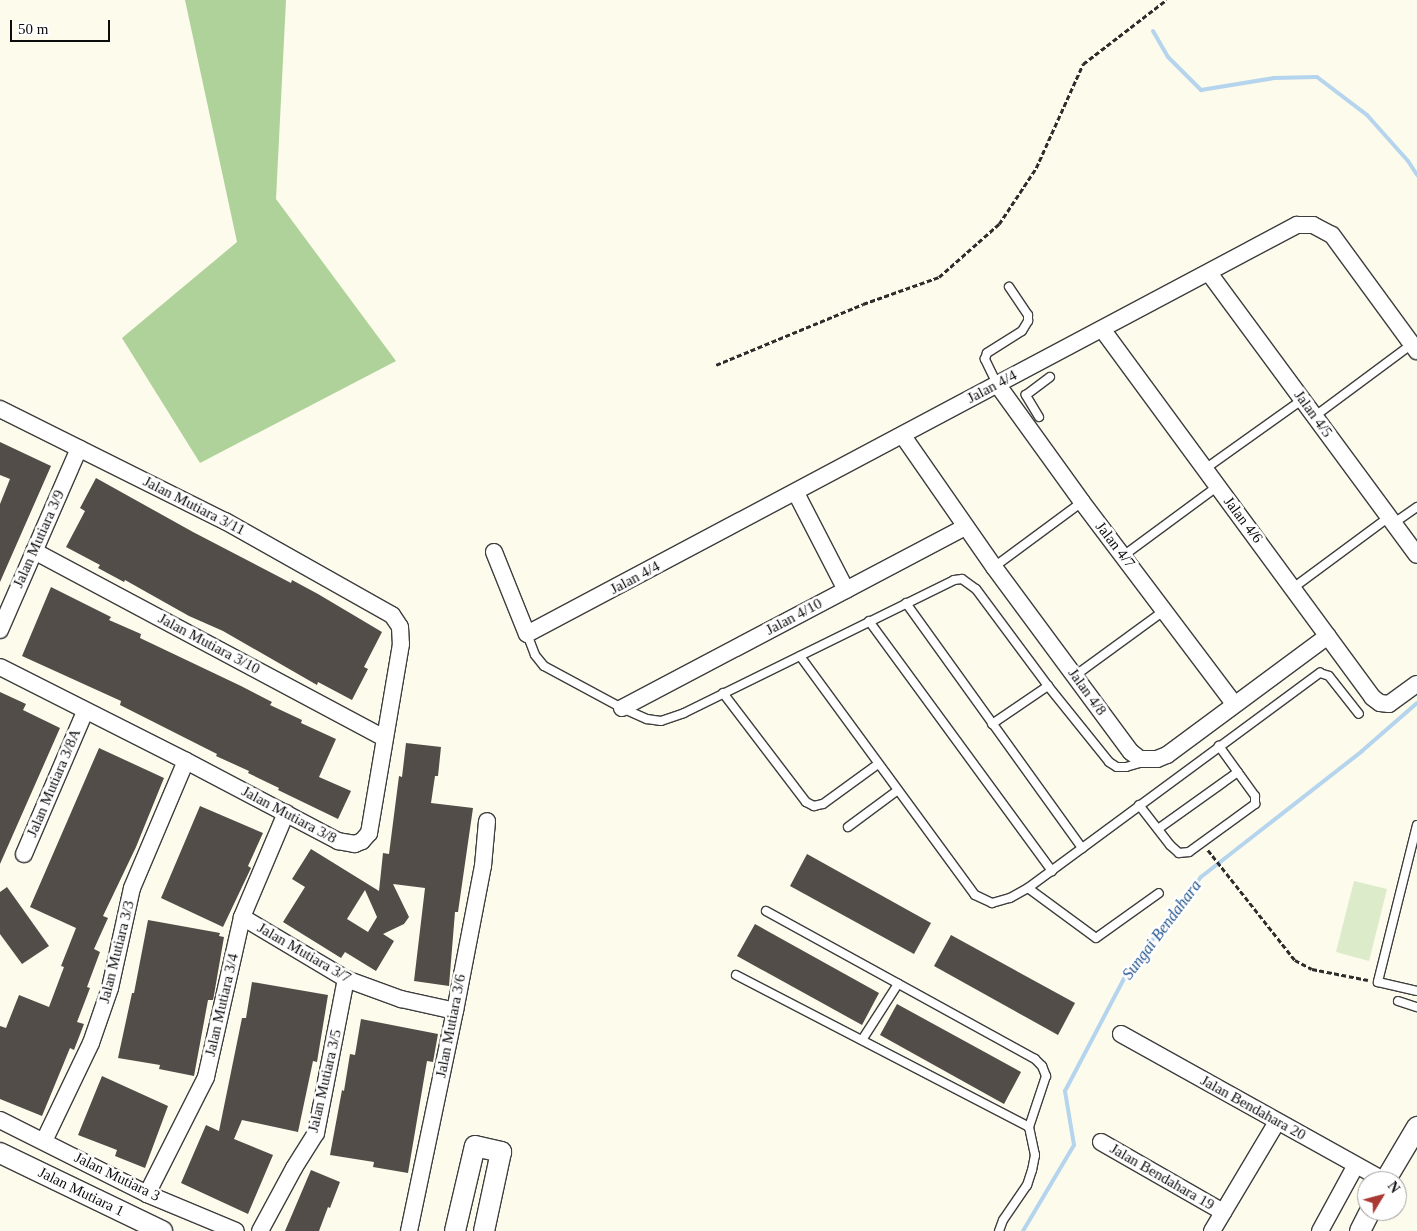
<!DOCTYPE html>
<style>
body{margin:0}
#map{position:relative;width:1417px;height:1231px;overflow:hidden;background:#fdfbeb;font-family:Georgia,serif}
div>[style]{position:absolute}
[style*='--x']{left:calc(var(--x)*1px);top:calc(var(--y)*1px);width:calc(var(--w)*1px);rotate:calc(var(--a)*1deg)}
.forest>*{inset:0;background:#aed29a}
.pitch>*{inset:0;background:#dcebc9}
.stream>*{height:4px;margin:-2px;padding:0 2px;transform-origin:2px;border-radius:2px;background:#b5d4ee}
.building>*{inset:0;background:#524d48}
.path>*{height:2.5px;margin-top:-1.25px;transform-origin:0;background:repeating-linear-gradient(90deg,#2d2d2d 0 5px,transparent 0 7.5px)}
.roads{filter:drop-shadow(1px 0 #3e3e3e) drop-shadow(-1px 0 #3e3e3e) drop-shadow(0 1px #3e3e3e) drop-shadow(0 -1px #3e3e3e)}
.service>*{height:8px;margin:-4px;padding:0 4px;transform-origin:4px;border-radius:4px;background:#fff}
.minor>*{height:16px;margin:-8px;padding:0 8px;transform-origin:8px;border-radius:8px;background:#fff}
.tertiary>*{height:20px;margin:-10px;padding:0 10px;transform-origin:10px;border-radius:10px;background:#fff}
span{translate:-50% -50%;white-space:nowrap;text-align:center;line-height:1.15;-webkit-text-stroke:5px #fff;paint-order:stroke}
.street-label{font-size:15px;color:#0b0b0b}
.water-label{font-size:16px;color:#23558d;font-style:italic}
.north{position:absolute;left:1357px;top:1171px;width:50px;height:50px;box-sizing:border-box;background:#fff;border:1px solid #9d9d9d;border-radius:50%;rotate:53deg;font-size:14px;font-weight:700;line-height:20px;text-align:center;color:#0b0b0b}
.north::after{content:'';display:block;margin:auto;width:18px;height:22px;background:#aa3833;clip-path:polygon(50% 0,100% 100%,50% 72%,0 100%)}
.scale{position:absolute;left:10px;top:20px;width:100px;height:22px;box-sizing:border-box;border:2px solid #0b0b0b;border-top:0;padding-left:6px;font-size:15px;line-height:18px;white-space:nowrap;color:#0b0b0b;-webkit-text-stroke:4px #fff;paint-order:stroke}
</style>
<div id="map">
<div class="forest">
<div style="clip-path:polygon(185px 0,286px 0,276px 199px,396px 361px,200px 463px,122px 338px,237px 242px)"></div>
</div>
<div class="pitch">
<div style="clip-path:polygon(1354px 881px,1387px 889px,1369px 961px,1336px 952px)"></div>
</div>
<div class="stream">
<div style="--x:1153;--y:31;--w:30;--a:60"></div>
<div style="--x:1168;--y:57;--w:47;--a:45"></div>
<div style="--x:1201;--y:90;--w:74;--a:-9.3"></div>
<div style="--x:1274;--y:78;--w:43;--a:-1.3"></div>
<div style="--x:1317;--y:77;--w:63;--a:37.2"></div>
<div style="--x:1367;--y:115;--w:62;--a:48.3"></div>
<div style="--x:1408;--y:161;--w:17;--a:57"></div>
<div style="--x:1023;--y:1231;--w:100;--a:-59.3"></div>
<div style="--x:1074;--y:1145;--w:55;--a:-99.5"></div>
<div style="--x:1065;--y:1091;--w:133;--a:-62.3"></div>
<div style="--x:1127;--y:973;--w:121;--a:-52.4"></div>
<div style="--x:1201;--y:877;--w:204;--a:-38"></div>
<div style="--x:1362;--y:751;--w:73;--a:-41.1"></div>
</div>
<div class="building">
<div style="clip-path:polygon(0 442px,51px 466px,0 582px,0 504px,10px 479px,0 475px)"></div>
<div style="clip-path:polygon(96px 478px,193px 532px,291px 583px,292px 580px,318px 594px,382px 632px,364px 667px,368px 669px,352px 700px,318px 682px,317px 685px,223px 631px,189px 616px,125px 580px,124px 582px,98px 568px,100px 565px,66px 547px,85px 511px,80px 508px)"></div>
<div style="clip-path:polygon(51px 587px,111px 617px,109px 620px,141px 634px,140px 638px,241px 686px,272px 702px,270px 705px,302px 720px,301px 723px,336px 739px,319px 777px,351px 791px,338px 819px,278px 790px,279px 788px,248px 773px,249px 771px,216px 756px,217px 754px,120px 705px,121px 701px,22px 656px)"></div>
<div style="clip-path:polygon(0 692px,26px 704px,23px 710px,60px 728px,0 864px)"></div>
<div style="clip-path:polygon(evenodd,406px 743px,441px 747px,438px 776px,435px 776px,431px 803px,473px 808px,458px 912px,455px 912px,449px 986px,414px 981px,425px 888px,393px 884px,409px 917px,404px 924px,383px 934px,394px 941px,376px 971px,345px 952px,341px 958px,283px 922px,305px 887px,292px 879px,311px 849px,379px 891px,383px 853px,389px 854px,399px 776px,402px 777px,406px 743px,365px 890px,377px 917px,368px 932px,347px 919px,365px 890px)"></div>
<div style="clip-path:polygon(99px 748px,164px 778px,136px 847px,103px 916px,108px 918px,94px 949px,100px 952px,87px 987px,90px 988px,77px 1022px,84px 1024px,74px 1050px,70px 1048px,42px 1116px,0 1099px,0 1026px,6px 1028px,19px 995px,49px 1007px,64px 967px,61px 966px,76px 928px,30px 907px)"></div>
<div style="clip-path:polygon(200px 806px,263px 833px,248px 866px,251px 868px,223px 927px,161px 898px)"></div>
<div style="clip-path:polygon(807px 854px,931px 923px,914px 954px,790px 886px)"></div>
<div style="clip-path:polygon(7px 887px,49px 946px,22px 964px,0 934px,0 892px)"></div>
<div style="clip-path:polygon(148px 920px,220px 933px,219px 936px,224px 937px,214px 995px,213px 1000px,208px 1000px,194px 1076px,159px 1069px,160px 1065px,118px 1058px,132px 993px,134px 993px)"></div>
<div style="clip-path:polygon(755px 924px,879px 993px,862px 1025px,737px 956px)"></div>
<div style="clip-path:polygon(951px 935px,1075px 1003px,1058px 1035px,934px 966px)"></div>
<div style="clip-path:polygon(252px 982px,328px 995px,317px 1062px,313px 1061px,298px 1132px,242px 1120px,234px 1139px,273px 1155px,248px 1214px,181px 1183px,206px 1125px,219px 1131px,242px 1018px,246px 1018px)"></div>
<div style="clip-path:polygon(897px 1004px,1021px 1072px,1004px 1104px,880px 1035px)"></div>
<div style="clip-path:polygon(361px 1019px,438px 1034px,433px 1062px,427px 1061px,408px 1173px,373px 1167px,374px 1162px,330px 1155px,342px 1090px,344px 1091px,350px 1054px,355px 1055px)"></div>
<div style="clip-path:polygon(102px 1076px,168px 1106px,145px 1168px,115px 1156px,117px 1150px,78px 1135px)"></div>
<div style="clip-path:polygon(311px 1170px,340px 1182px,330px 1208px,328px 1207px,319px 1231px,285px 1231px)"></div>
</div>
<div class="path">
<div style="--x:716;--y:365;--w:159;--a:-22.5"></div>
<div style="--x:863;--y:304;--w:81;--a:-19.6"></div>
<div style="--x:939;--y:277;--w:80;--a:-41.5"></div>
<div style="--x:999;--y:224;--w:67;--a:-56.5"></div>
<div style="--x:1036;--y:168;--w:114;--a:-65.7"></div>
<div style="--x:1083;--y:64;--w:105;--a:-37.6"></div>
<div style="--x:1208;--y:850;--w:140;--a:51.7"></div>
<div style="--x:1295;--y:960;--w:19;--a:28"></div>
<div style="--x:1312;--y:969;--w:57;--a:11.1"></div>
</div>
<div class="roads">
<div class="service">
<div style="--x:997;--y:384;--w:28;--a:-116"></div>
<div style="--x:985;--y:359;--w:6;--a:-72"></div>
<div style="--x:987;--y:353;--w:41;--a:-32.2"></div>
<div style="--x:1022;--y:331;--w:12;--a:-59"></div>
<div style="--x:1028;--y:321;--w:6;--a:-90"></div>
<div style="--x:1028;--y:315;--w:34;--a:-124"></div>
<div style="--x:1315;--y:416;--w:121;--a:-36.6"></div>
<div style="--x:1039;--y:417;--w:26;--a:-121"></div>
<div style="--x:1026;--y:395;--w:30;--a:-37"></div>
<div style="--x:1205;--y:469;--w:120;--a:-35.5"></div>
<div style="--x:1394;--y:523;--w:28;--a:-35"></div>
<div style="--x:1123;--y:556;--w:118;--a:-36.4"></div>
<div style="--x:994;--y:567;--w:109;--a:-36.5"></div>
<div style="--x:1293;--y:588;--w:119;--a:-36.5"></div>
<div style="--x:906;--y:603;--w:302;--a:54.3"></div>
<div style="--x:869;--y:621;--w:310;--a:53.8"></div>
<div style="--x:527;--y:634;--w:22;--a:69"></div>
<div style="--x:535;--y:655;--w:14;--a:51"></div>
<div style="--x:544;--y:666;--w:89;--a:28.3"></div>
<div style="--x:622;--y:708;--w:27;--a:24"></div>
<div style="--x:647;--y:719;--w:14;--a:8"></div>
<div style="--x:661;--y:721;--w:24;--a:-19"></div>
<div style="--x:684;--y:713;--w:301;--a:-26.2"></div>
<div style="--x:954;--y:580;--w:8;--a:-7"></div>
<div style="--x:962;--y:579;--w:17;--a:36"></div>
<div style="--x:976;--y:589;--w:121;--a:53.4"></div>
<div style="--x:1048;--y:686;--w:97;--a:51.2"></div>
<div style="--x:1109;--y:762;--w:9;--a:32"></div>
<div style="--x:1117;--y:767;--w:9;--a:0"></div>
<div style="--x:1126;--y:767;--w:19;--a:-16"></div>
<div style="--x:800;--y:656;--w:296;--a:53.8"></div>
<div style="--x:975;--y:895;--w:19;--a:25"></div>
<div style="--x:992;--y:903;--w:19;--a:-16"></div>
<div style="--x:1010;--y:898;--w:21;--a:-29"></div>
<div style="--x:1028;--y:888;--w:363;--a:-36.4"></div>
<div style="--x:1320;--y:673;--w:9;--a:18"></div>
<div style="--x:1329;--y:676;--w:48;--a:51.7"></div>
<div style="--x:1076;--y:675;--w:110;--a:-36.1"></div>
<div style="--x:723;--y:693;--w:137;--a:52.7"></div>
<div style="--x:806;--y:802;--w:9;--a:27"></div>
<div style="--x:814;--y:806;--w:9;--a:-13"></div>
<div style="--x:823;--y:804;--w:68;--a:-36"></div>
<div style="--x:992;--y:724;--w:68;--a:-34.2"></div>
<div style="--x:1139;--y:805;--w:51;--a:52.2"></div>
<div style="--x:1170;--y:845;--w:12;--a:42"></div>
<div style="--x:1179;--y:853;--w:10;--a:-6"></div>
<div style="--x:1189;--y:852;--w:82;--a:-36"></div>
<div style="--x:1255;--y:804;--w:8;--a:-90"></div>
<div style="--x:1255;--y:796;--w:62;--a:-125.8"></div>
<div style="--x:1417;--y:825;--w:162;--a:104"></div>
<div style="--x:1378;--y:982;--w:40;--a:13"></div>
<div style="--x:848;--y:827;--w:62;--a:-36.5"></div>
<div style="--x:1158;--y:829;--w:98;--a:-35.5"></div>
<div style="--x:1028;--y:888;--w:84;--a:36.3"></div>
<div style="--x:1096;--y:938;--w:77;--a:-35.5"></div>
<div style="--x:766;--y:911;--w:307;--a:28.8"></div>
<div style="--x:1035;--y:1059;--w:10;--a:45"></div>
<div style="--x:1042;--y:1066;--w:11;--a:68"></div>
<div style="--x:1046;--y:1076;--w:54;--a:108.4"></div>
<div style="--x:1029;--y:1127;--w:29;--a:78"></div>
<div style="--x:1035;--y:1155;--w:15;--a:101"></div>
<div style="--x:1032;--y:1170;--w:16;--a:108"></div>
<div style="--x:1027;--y:1185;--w:42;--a:124.4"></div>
<div style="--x:1003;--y:1220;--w:12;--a:110"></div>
<div style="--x:736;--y:975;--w:330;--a:27.4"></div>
<div style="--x:1398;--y:1001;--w:20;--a:18"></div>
<div style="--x:862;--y:1040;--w:67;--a:-57.3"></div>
</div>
<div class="minor">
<div style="--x:1209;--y:273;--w:350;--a:53.6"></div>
<div style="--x:1102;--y:329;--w:456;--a:53.7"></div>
<div style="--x:1372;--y:697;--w:10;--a:37"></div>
<div style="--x:1380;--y:703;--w:9;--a:6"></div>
<div style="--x:1389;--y:704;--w:34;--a:-36"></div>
<div style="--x:997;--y:384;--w:145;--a:54.2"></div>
<div style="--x:1082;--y:502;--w:253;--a:53"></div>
<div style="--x:0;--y:409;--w:251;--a:26.5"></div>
<div style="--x:225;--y:521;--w:192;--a:29.4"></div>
<div style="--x:392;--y:615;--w:14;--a:56"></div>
<div style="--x:400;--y:627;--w:17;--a:87"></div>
<div style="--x:401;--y:644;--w:192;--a:99.6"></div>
<div style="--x:369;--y:833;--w:11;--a:131"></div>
<div style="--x:362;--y:841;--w:8;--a:157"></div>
<div style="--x:355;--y:844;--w:17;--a:-170"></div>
<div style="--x:338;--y:841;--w:172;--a:-152.2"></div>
<div style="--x:186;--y:761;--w:208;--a:-153.2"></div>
<div style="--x:903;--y:436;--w:160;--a:55.2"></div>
<div style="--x:994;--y:567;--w:230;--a:53.5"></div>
<div style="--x:1131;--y:752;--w:11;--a:38"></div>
<div style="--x:1140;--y:759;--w:17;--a:0"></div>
<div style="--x:1157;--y:759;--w:11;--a:-22"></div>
<div style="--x:1167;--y:755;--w:200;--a:-36.5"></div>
<div style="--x:796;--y:493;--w:109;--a:62.7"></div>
<div style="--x:34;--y:551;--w:397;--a:28.1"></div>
<div style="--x:494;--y:552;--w:88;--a:68.1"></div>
<div style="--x:527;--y:634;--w:872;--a:-27.98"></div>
<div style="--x:1297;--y:225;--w:16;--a:0"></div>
<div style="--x:1313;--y:225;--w:21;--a:28"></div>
<div style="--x:1332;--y:235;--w:144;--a:53.8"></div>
<div style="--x:0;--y:630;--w:198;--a:-66.5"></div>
<div style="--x:622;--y:708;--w:388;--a:-27.8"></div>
<div style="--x:24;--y:854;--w:155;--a:-66.8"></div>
<div style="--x:242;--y:917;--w:121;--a:30.8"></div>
<div style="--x:346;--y:979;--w:59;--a:20"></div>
<div style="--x:401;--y:999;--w:55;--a:12.5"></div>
<div style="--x:1121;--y:1034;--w:302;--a:29.1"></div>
<div style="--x:0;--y:1120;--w:165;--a:26.7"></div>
<div style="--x:147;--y:1194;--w:96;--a:22.6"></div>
<div style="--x:44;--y:1141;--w:109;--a:-64.4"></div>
<div style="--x:91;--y:1043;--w:58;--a:-70.9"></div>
<div style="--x:110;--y:988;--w:102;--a:-77.6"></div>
<div style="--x:132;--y:888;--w:138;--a:-67"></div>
<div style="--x:1101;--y:1142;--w:141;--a:29.8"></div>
<div style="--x:147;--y:1194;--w:131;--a:-63.2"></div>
<div style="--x:206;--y:1077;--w:164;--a:-77.3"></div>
<div style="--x:242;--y:917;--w:113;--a:-67.1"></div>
<div style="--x:260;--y:1231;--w:72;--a:-61.6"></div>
<div style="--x:294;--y:1168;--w:41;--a:-57.8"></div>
<div style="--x:316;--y:1133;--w:157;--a:-79"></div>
<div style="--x:409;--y:1231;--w:225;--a:-78.2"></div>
<div style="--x:455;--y:1011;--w:148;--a:-79.1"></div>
<div style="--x:483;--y:866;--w:45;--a:-84.9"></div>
<div style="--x:1212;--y:1231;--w:127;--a:-59.2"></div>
<div style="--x:1320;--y:1231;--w:75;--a:-61.4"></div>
</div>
<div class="tertiary">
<div style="--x:0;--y:1153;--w:180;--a:25.7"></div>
<div style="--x:1385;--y:1181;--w:63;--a:-59.3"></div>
<div style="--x:455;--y:1231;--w:87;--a:-76.8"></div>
<div style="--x:475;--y:1146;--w:27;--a:13"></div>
<div style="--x:501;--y:1152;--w:81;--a:102.1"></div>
<div style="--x:1360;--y:1231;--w:22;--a:-63"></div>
</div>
</div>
<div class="street-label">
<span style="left:992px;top:387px;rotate:-28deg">Jalan 4/4</span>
<span style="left:1313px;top:414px;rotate:54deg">Jalan 4/5</span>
<span style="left:194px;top:506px;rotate:27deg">Jalan Mutiara 3/11</span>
<span style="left:1243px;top:520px;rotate:53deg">Jalan 4/6</span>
<span style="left:39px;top:539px;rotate:-66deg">Jalan Mutiara 3/9</span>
<span style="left:1115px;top:545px;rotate:52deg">Jalan 4/7</span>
<span style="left:635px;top:578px;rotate:-28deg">Jalan 4/4</span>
<span style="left:794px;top:617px;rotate:-28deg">Jalan 4/10</span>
<span style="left:209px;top:644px;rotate:28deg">Jalan Mutiara 3/10</span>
<span style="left:1087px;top:692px;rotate:54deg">Jalan 4/8</span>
<span style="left:54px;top:783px;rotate:-67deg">Jalan Mutiara 3/8A</span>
<span style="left:289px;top:815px;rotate:28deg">Jalan Mutiara 3/8</span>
<span style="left:117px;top:952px;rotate:-76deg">Jalan Mutiara 3/3</span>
<span style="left:304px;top:953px;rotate:30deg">Jalan Mutiara 3/7</span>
<span style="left:222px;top:1005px;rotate:-77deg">Jalan Mutiara 3/4</span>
<span style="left:451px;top:1026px;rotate:-79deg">Jalan Mutiara 3/6</span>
<span style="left:325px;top:1081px;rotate:-77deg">Jalan Mutiara 3/5</span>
<span style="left:1253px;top:1108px;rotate:29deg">Jalan Bendahara 20</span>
<span style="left:117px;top:1177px;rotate:26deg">Jalan Mutiara 3</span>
<span style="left:1162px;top:1177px;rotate:30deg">Jalan Bendahara 19</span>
<span style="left:81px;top:1192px;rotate:26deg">Jalan Mutiara 1</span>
</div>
<div class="water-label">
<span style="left:1162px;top:930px;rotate:-53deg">Sungai Bendahara</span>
</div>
<div class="north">N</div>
<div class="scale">50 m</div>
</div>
